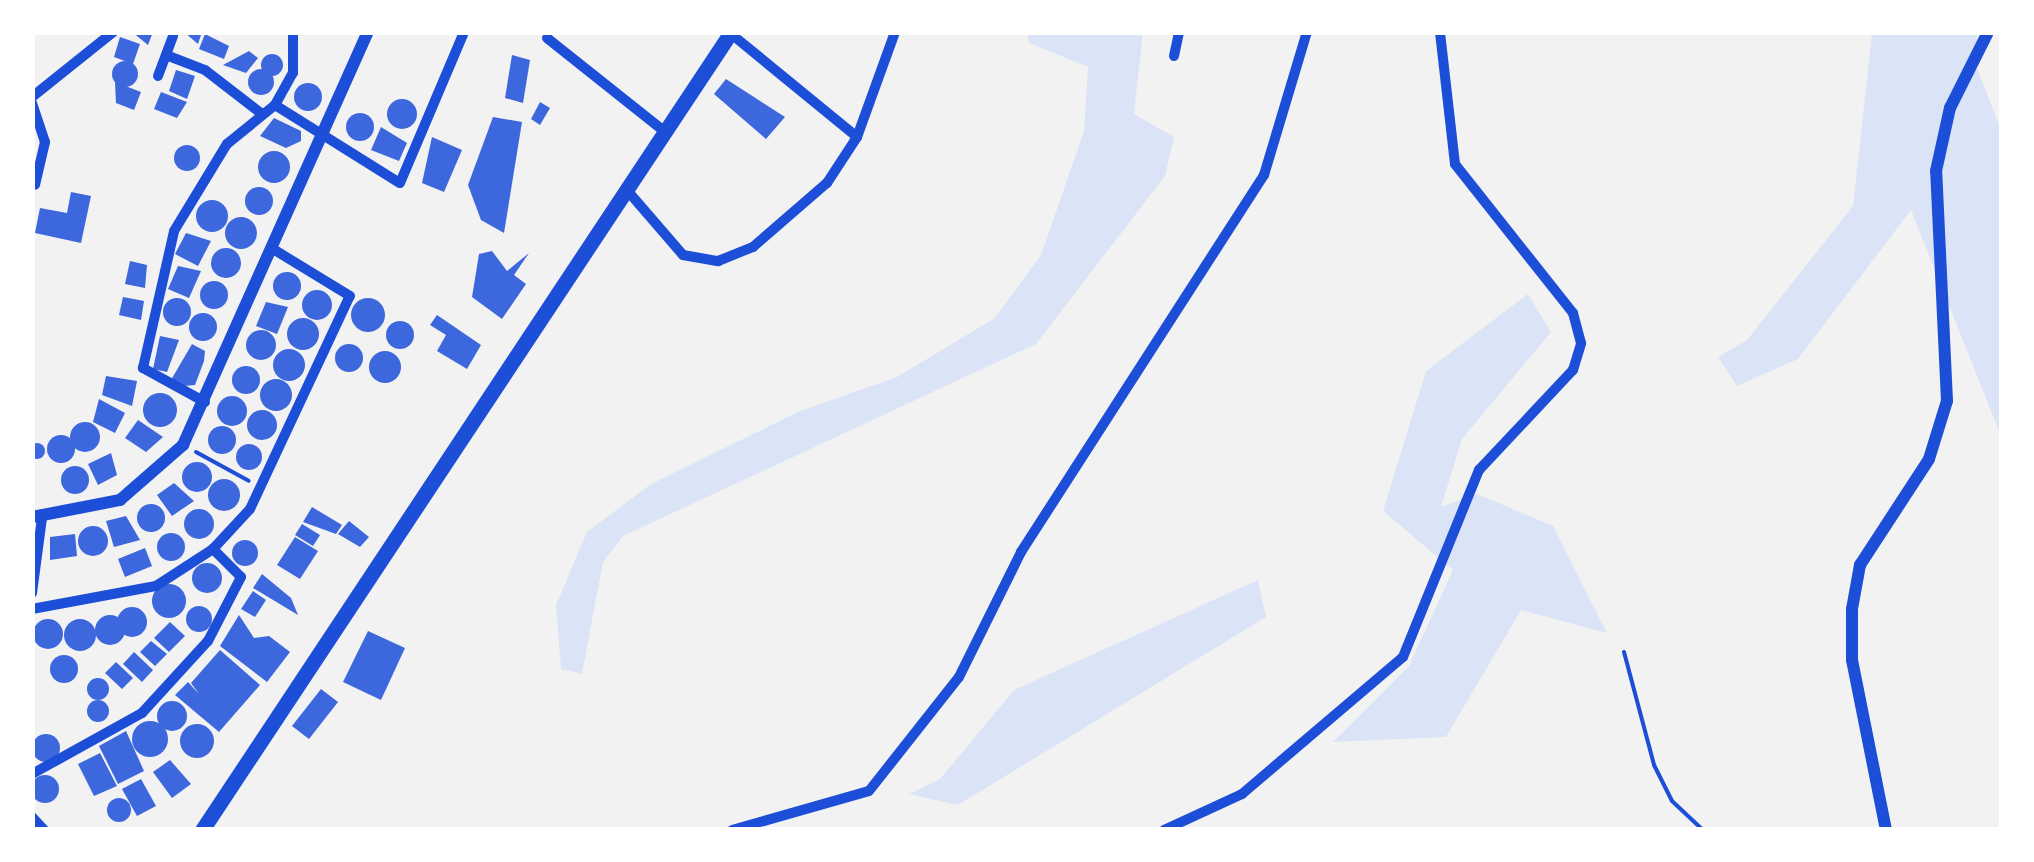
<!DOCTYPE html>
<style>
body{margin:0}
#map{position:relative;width:2034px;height:862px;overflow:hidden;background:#f2f2f2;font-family:"Public Sans",sans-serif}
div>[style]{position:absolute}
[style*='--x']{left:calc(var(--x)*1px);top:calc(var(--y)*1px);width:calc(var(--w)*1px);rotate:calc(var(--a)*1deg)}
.green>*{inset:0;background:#dbe4f7}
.building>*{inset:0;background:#3d67dc}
.round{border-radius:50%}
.path>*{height:4px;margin:-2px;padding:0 2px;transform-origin:2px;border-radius:2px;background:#1d4ed8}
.minor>*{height:10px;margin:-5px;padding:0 5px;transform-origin:5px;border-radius:5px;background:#1d4ed8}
.tertiary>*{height:12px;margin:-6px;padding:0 6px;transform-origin:6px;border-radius:6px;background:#1d4ed8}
.primary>*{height:15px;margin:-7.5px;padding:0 7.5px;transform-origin:7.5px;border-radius:7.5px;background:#1d4ed8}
span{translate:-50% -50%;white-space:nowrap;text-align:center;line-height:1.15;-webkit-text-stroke:10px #fff;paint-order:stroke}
.frame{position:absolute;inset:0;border:35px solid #fff;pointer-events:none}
</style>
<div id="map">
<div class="green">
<div style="clip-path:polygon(1027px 33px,1143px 33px,1134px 114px,1174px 137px,1165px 176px,1036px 344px,623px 536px,603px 562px,582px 674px,561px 669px,556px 605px,587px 532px,651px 484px,800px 411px,897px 377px,995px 318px,1041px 255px,1084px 131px,1088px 67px,1029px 43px)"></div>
<div style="clip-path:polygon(1872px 33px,1977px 33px,1975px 63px,2001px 130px,2001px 436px,1911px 210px,1798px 359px,1737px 386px,1718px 357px,1747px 340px,1853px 206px)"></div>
<div style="clip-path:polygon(1528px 294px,1551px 332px,1462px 439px,1441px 507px,1477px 494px,1553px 526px,1607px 633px,1521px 610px,1446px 737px,1333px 742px,1409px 666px,1453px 570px,1383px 511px,1426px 371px)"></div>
<div style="clip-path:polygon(1258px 580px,1266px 617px,958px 805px,909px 794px,940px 779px,1014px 690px)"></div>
</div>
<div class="building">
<div style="clip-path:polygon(132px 32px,153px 32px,148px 45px)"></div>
<div style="clip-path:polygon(184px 32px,202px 32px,198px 44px)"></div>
<div style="clip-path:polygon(205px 34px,229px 46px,224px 59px,199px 49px)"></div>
<div style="clip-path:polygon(120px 37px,140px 44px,133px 64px,114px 57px)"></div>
<div style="clip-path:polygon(249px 51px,258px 58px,246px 73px,223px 65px)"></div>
<div class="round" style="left:261px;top:54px;width:22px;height:22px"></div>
<div style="clip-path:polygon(512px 55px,530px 60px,523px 103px,505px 98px)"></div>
<div class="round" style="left:112px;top:61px;width:26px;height:26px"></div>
<div class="round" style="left:248px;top:69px;width:26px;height:26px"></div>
<div style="clip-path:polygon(176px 70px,195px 76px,187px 99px,169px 91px)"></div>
<div style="clip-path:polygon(726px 79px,785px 117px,766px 139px,714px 94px)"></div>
<div style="clip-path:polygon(115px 82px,141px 92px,134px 110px,116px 103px)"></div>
<div class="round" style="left:294px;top:83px;width:28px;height:28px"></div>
<div style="clip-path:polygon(161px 92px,187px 102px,177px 118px,154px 109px)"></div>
<div class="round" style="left:387px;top:99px;width:30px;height:30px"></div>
<div style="clip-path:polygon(540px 102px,550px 108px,540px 125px,531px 119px)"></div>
<div class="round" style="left:346px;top:113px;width:28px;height:28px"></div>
<div style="clip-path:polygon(493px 117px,522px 122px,504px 233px,481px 220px,468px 185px)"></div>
<div style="clip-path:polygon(274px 118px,301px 131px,301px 141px,286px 148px,260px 136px)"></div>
<div style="clip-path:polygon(381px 127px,407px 143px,399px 161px,371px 150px)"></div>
<div style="clip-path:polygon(432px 137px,462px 150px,444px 192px,422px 183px)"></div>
<div class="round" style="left:174px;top:145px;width:26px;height:26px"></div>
<div class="round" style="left:258px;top:151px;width:32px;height:32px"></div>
<div class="round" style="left:245px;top:187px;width:28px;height:28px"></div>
<div style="clip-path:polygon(71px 192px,91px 196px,81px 243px,35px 233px,40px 208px,67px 213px)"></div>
<div class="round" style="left:196px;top:200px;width:32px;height:32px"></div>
<div class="round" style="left:225px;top:217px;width:32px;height:32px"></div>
<div style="clip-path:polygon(186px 233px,211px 241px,198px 266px,175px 254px)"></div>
<div class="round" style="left:211px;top:248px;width:30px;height:30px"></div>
<div style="clip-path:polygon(492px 251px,507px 271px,529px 253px,514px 275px,526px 284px,502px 319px,472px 297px,479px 254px)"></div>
<div style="clip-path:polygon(130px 261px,147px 265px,145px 288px,125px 284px)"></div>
<div style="clip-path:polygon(178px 266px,201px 271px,189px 298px,168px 289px)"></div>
<div class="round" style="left:273px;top:272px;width:28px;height:28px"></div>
<div class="round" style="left:200px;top:281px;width:28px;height:28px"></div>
<div class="round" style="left:302px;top:290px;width:30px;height:30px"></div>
<div style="clip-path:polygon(123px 297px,144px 301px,141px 320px,119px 315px)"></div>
<div class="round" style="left:163px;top:298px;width:28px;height:28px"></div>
<div class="round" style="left:351px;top:298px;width:34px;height:34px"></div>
<div style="clip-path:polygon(266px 302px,288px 307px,277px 334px,256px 326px)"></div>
<div class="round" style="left:189px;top:313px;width:28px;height:28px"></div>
<div style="clip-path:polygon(437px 315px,481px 345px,467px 369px,437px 351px,446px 335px,430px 325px)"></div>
<div class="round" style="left:287px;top:318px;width:32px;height:32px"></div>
<div class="round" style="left:386px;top:321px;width:28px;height:28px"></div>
<div class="round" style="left:246px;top:330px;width:30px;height:30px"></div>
<div style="clip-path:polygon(160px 336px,179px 340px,167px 372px,153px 369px)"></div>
<div class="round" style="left:335px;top:344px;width:28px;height:28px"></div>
<div style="clip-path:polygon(192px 344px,205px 351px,204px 361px,195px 385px,184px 386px,171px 380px)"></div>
<div class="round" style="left:273px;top:349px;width:32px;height:32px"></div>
<div class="round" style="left:369px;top:351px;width:32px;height:32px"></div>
<div class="round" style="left:232px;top:366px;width:28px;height:28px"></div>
<div style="clip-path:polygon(106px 376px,137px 381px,132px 406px,102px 395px)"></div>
<div class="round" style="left:260px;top:379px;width:32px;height:32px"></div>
<div class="round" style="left:143px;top:393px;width:34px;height:34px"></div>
<div class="round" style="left:217px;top:396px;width:30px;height:30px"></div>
<div style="clip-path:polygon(99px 399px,125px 413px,115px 433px,93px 422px)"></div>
<div class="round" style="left:247px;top:410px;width:30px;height:30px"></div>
<div style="clip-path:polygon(138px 420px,163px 437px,146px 452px,125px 438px)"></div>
<div class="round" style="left:70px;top:422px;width:30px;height:30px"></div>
<div class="round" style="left:208px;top:426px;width:28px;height:28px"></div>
<div class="round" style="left:47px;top:435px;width:28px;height:28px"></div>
<div class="round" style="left:29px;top:443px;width:16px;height:16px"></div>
<div class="round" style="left:236px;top:444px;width:26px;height:26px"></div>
<div style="clip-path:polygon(111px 453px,117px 475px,98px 485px,88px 464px)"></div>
<div class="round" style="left:182px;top:462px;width:30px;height:30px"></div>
<div class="round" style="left:61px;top:466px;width:28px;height:28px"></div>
<div class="round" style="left:208px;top:479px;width:32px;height:32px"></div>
<div style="clip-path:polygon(174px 483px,194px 501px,172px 516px,157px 495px)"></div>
<div class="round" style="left:137px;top:504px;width:28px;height:28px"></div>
<div style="clip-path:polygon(312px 507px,342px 525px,336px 534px,303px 522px)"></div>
<div class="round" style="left:184px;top:509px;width:30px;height:30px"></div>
<div style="clip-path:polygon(126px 516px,140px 540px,114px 547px,106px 521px)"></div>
<div style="clip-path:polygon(349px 521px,369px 537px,360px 547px,338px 534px)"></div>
<div style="clip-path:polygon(302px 524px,320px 535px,313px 546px,295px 535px)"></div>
<div class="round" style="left:78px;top:526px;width:30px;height:30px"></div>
<div class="round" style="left:157px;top:533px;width:28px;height:28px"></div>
<div style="clip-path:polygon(75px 534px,77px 556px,50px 560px,50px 537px)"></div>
<div style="clip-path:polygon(295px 537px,318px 551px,300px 579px,277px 565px)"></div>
<div class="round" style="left:232px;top:540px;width:26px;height:26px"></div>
<div style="clip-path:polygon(145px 548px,152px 566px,125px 577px,118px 559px)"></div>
<div class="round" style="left:192px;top:563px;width:30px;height:30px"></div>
<div style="clip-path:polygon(262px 574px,291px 598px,298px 615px,253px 588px)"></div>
<div class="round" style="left:152px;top:584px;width:34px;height:34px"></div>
<div style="clip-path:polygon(253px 591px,266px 600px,255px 617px,241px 609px)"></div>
<div class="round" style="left:186px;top:606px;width:26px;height:26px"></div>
<div class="round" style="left:117px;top:607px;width:30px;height:30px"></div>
<div class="round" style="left:95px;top:615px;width:30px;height:30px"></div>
<div style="clip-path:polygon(239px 615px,254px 638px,269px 636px,290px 652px,267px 682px,220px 646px)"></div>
<div class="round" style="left:64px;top:619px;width:32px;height:32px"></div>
<div class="round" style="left:33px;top:619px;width:30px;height:30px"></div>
<div style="clip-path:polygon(170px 622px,185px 636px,169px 652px,154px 638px)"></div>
<div style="clip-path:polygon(368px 631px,405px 648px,381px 700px,343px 682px)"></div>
<div style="clip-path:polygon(151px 641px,167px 654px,155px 666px,140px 652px)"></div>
<div style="clip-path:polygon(220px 650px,260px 685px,219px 732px,175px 695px,188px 682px,199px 694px,191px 683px)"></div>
<div style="clip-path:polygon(134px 652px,153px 670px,142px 682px,123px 664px)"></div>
<div class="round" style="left:50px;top:655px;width:28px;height:28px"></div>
<div style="clip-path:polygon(116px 662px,133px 678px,122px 689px,105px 673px)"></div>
<div class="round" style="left:87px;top:678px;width:22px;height:22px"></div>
<div style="clip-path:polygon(321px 689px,338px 702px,309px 739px,292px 726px)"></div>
<div class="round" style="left:87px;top:700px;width:22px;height:22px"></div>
<div class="round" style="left:157px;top:701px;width:30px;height:30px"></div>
<div class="round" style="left:132px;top:721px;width:36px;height:36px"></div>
<div class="round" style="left:180px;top:724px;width:34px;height:34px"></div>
<div style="clip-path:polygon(126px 731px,144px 771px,118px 784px,99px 746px)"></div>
<div class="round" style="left:32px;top:734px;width:28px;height:28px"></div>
<div style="clip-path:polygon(100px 753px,117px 786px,94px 796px,78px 764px)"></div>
<div style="clip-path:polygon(170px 760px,191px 784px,172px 798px,153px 772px)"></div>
<div class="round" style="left:31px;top:775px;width:28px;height:28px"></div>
<div style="clip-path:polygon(141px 779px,156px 806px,137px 816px,122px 789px)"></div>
<div class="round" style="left:107px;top:798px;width:24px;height:24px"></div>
</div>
<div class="path">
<div style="--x:196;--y:452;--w:60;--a:28.7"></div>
<div style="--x:1624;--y:652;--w:117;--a:75.1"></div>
<div style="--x:1654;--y:765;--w:40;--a:63.4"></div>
<div style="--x:1672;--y:801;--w:42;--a:43.1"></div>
</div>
<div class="minor">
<div style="--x:730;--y:33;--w:164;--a:39.3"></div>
<div style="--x:547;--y:38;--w:149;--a:38.5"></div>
<div style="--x:166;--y:55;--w:42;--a:21"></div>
<div style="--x:205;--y:70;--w:72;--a:37.7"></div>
<div style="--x:1174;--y:56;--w:25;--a:-78"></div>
<div style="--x:158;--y:76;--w:43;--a:-69.4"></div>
<div style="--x:32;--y:97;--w:104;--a:-38.7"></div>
<div style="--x:32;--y:103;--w:41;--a:71.6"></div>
<div style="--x:45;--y:142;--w:44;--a:103.1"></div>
<div style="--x:275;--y:105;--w:37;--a:-61"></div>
<div style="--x:293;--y:73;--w:41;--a:-90"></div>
<div style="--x:626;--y:189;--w:87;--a:49.2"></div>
<div style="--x:683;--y:255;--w:36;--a:10"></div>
<div style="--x:718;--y:261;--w:38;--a:-22"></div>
<div style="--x:753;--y:247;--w:98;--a:-40.9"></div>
<div style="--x:827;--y:183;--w:55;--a:-56.9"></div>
<div style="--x:857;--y:137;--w:112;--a:-70.1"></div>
<div style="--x:205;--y:402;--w:71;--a:-151.3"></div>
<div style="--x:143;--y:368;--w:140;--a:-77.2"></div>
<div style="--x:174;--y:231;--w:102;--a:-58.7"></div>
<div style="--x:227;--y:144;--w:62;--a:-39.1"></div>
<div style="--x:275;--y:105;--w:147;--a:32"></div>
<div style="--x:400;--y:183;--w:164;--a:-67"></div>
<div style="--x:32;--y:593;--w:76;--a:-82.4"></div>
<div style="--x:32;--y:609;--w:126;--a:-10.5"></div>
<div style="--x:156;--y:586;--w:68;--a:-33"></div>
<div style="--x:213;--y:549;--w:54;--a:-47.2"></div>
<div style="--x:250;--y:509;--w:235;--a:-64.9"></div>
<div style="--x:350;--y:296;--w:90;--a:-148.6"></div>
<div style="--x:32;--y:774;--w:126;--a:-29"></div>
<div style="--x:142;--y:713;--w:98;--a:-47.5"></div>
<div style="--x:208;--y:641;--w:72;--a:-62.7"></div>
<div style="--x:241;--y:577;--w:40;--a:-135"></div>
<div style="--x:32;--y:817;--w:18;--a:47"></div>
<div style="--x:732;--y:830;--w:142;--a:-15.9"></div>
<div style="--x:869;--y:791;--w:145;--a:-51.7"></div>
<div style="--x:959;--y:677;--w:140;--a:-63.6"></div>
<div style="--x:1021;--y:552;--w:449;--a:-57.2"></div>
<div style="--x:1264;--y:175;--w:149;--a:-73.3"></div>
<div style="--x:1164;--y:830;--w:86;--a:-24.8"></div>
<div style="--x:1242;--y:794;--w:211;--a:-40.4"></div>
<div style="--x:1403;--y:657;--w:202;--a:-67.9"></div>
<div style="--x:1479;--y:470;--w:137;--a:-46.8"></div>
<div style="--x:1573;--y:370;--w:28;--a:-73"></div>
<div style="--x:1581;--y:343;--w:31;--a:-105"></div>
<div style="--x:1573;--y:313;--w:190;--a:-128.4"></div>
<div style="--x:1455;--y:164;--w:133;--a:-96.5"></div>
</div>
<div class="tertiary">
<div style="--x:32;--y:517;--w:90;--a:-10.9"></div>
<div style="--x:120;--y:500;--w:84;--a:-41.1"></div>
<div style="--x:183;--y:445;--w:453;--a:-65.9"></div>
<div style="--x:1886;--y:830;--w:173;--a:-101.3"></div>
<div style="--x:1852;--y:660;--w:51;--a:-90"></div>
<div style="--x:1852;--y:609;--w:45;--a:-79.7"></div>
<div style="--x:1860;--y:565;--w:126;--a:-56.9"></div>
<div style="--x:1929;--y:459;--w:61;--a:-72.8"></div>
<div style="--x:1947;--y:401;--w:230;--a:-92.7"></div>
<div style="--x:1936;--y:171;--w:65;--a:-77.5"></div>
<div style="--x:1950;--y:108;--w:85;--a:-63.4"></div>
</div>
<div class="primary">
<div style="--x:202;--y:830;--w:957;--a:-56.46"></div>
</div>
<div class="frame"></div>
</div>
